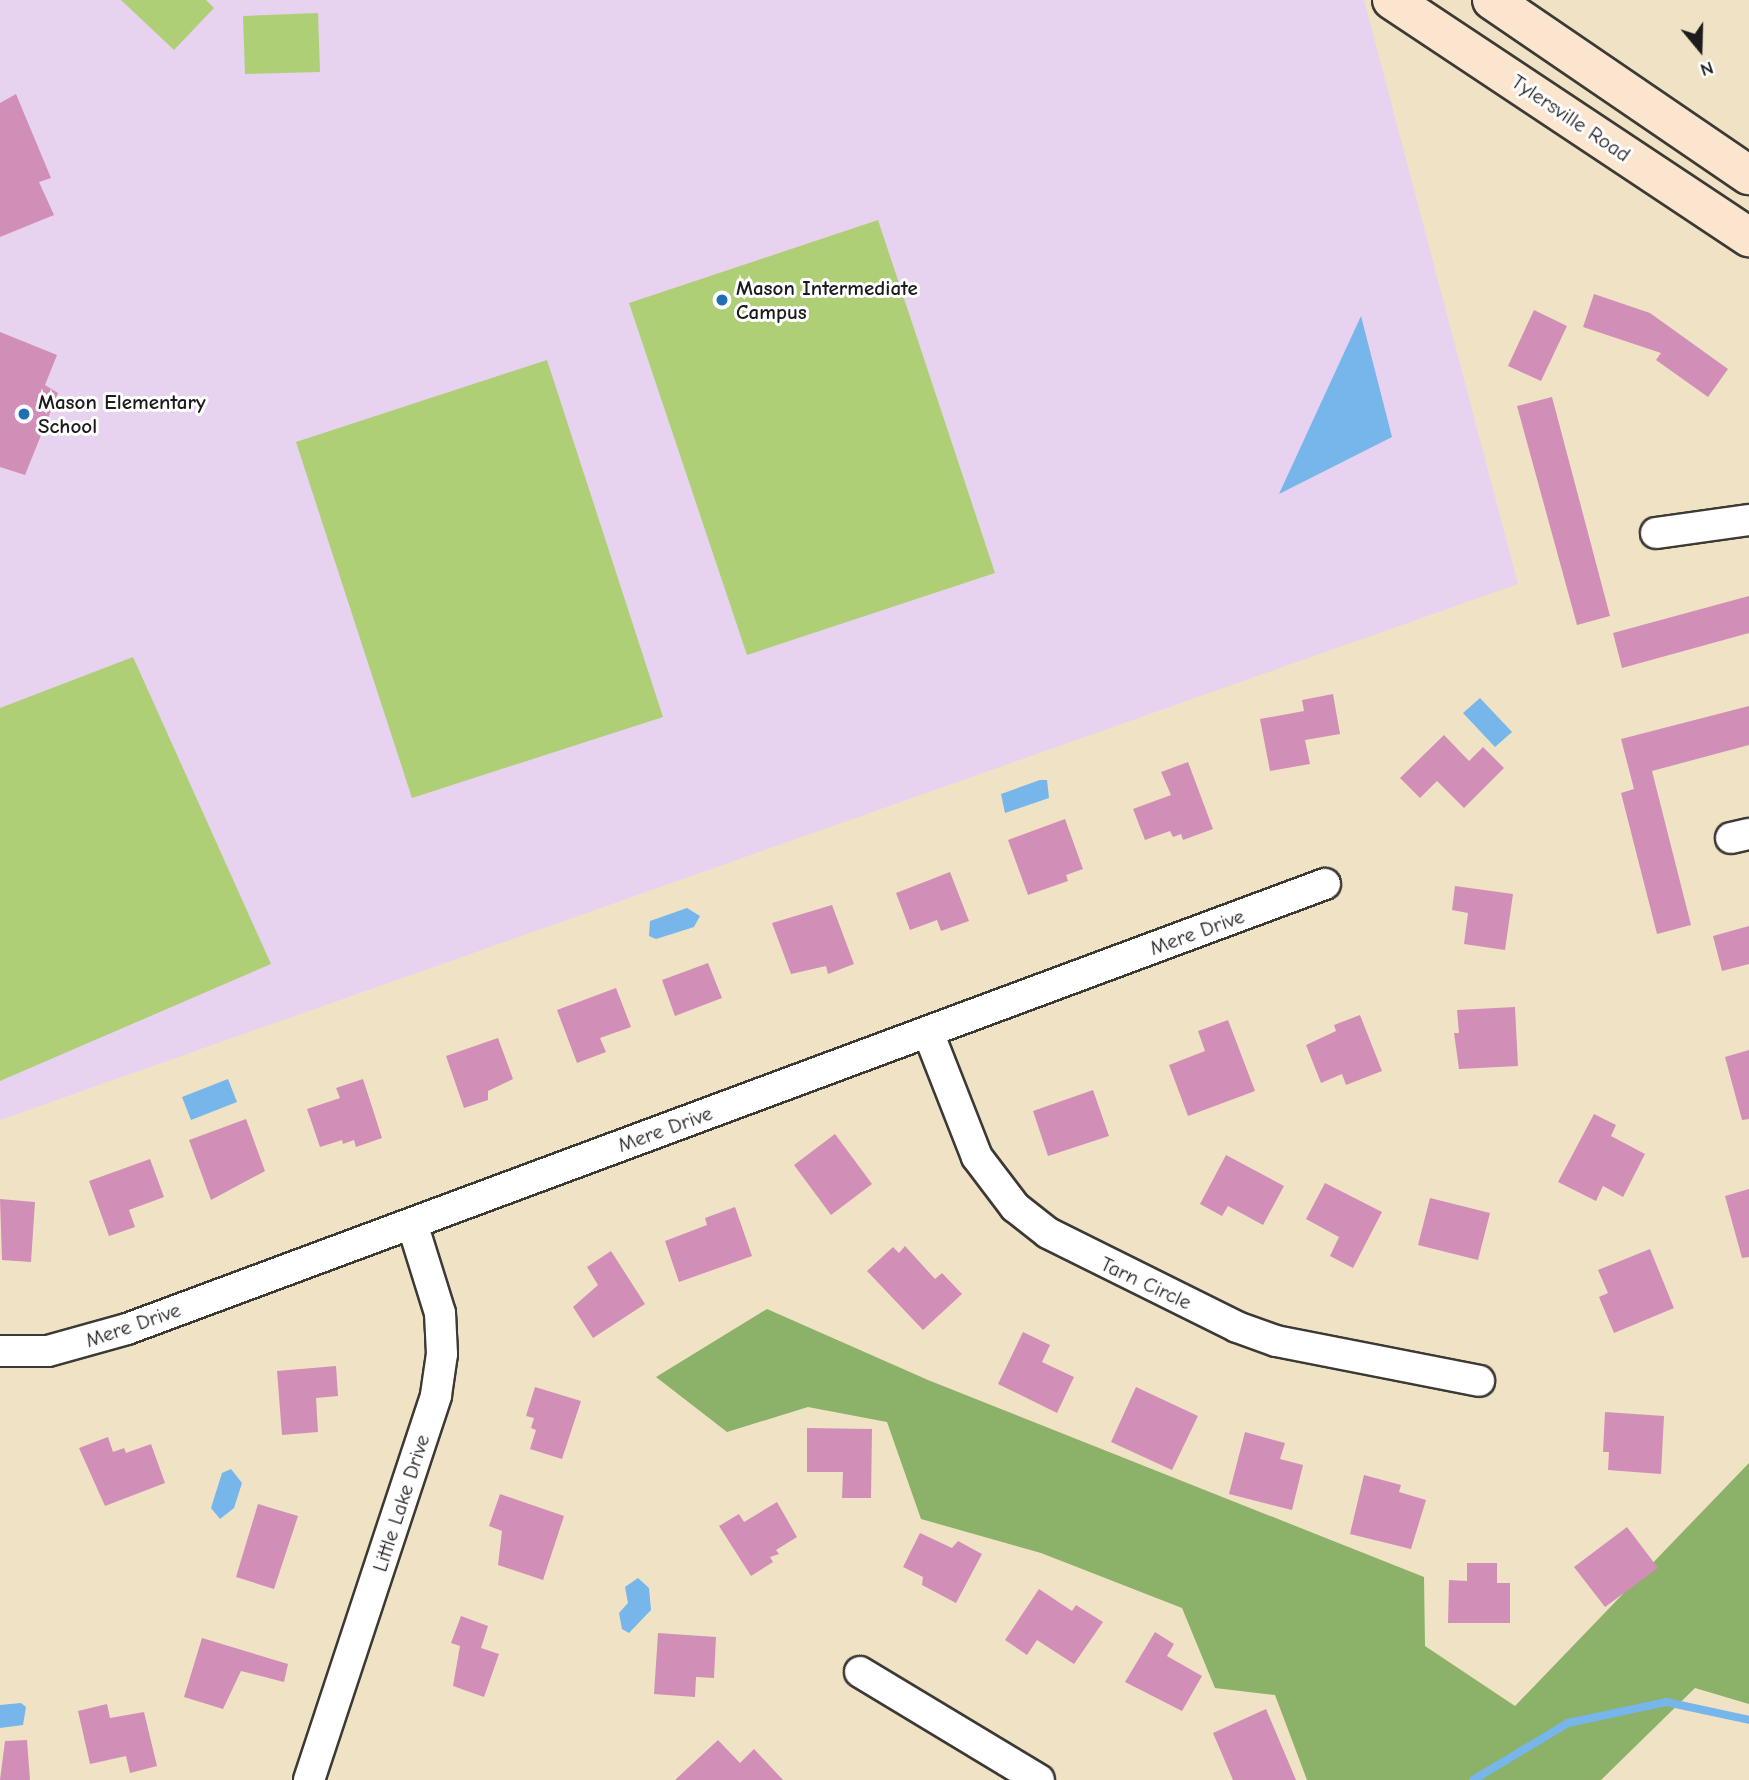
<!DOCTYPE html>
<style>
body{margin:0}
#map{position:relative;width:1749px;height:1780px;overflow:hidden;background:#f0e2c5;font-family:"Comic Neue",sans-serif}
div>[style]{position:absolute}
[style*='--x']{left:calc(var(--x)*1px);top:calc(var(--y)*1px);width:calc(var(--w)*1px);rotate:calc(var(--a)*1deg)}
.built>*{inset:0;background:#e7d2ef}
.green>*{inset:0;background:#afcf77}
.forest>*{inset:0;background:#8bb268}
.water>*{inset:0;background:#76b6ea}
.stream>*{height:8px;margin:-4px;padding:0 4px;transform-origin:4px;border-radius:4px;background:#76b6ea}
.building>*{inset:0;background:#d18fb8}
.roads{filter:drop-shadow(2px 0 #3c3a35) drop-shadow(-2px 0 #3c3a35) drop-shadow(0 2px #3c3a35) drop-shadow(0 -2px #3c3a35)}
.street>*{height:30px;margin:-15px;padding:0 15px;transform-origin:15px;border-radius:15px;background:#fff}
.secondary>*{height:38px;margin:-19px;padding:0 19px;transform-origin:19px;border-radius:19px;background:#fce5cf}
.dots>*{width:19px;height:19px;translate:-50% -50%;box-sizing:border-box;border:4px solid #fff;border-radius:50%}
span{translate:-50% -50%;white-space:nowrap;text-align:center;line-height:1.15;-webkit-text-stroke:6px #fff;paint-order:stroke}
.street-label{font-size:21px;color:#1c1c1c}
.poi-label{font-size:21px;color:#1c1c1c;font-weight:700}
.left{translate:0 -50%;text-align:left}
.north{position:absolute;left:1665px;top:14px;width:70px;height:70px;-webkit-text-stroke:5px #fff;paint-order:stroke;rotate:161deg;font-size:19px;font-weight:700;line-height:28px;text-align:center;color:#1c1c1c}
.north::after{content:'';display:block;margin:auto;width:24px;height:32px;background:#1c1c1c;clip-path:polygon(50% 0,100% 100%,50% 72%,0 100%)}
</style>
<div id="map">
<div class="built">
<div style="clip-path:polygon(0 0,1364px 0,1518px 584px,0 1120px)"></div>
</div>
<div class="green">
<div style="clip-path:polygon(121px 0,206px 0,214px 8px,174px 50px)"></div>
<div style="clip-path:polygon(318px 13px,320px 72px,245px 74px,243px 16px)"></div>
<div style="clip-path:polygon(878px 220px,995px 573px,747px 655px,629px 303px)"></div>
<div style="clip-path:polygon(547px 360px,663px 717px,412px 798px,296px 442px)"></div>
<div style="clip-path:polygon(133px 657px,271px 964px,0 1081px,0 708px)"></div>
</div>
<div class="forest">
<div style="clip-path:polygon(767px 1309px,928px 1380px,1424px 1577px,1425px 1646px,1515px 1706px,1749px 1463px,1749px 1704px,1695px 1688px,1601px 1780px,1307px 1780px,1275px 1695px,1215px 1688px,1182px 1608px,1041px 1553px,921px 1519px,887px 1422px,808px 1407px,727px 1432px,656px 1377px)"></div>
</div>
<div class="water">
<div style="clip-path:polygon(1361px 316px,1392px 437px,1279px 494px)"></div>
<div style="clip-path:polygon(1480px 698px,1512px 732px,1495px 747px,1463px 713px)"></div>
<div style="clip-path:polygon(1040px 780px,1047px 780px,1049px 798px,1005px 813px,1001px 794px)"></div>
<div style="clip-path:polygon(687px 908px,700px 916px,694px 927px,656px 939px,649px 936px,650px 921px)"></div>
<div style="clip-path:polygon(228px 1079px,237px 1102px,191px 1120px,182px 1097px)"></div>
<div style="clip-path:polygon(231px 1469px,242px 1483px,234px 1508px,220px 1519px,211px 1508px,222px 1473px)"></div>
<div style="clip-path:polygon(638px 1578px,649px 1588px,651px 1610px,629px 1633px,622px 1629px,619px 1613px,628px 1603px,625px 1587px)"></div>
<div style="clip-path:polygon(21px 1703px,26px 1707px,23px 1725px,0 1728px,0 1705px)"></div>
</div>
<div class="stream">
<div style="--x:1473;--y:1780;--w:111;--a:-31"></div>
<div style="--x:1568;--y:1723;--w:100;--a:-12.1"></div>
<div style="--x:1666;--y:1702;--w:85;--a:12.2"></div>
</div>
<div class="building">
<div style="clip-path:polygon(16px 94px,51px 178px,39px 182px,54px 215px,0 237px,0 103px)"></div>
<div style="clip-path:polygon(1594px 294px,1650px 313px,1728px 369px,1708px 397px,1656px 360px,1661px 353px,1583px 327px)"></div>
<div style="clip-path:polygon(1534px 310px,1567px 326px,1541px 381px,1508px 366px)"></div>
<div style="clip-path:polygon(0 332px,57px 355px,45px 385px,58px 393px,25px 475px,0 467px)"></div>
<div style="clip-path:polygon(1552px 397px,1610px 616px,1577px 625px,1517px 406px)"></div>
<div style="clip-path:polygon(1749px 596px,1749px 633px,1622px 668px,1613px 633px)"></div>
<div style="clip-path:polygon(1333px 694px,1340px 734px,1305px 740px,1310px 764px,1270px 771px,1260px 719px,1304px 711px,1302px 700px)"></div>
<div style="clip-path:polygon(1749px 706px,1749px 745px,1652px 771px,1691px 925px,1657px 934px,1621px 793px,1634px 789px,1621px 739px)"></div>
<div style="clip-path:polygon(1444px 735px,1469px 761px,1483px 747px,1504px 768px,1464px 808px,1437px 781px,1420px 798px,1400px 778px)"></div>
<div style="clip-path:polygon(1188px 762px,1213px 829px,1183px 840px,1181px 834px,1173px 837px,1170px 831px,1145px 840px,1133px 809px,1171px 795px,1161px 772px)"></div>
<div style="clip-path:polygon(1065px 819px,1083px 869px,1066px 875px,1068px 881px,1028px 895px,1008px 840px)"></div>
<div style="clip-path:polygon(950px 872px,969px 921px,941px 931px,937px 920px,910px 930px,896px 893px)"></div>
<div style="clip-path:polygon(1455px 886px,1513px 894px,1505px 950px,1464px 944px,1468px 913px,1452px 910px)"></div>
<div style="clip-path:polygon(832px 905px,854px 964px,828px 974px,826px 966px,791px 974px,772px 923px)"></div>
<div style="clip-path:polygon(1749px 926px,1749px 964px,1722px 971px,1713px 936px)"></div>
<div style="clip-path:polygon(708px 963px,722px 998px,675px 1016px,662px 980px)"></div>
<div style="clip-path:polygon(616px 988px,631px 1027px,600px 1038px,606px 1052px,577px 1063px,557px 1010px)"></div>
<div style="clip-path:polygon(1515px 1007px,1518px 1066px,1459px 1069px,1454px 1033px,1459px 1033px,1457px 1010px)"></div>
<div style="clip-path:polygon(1360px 1015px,1382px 1071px,1346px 1085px,1342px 1074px,1321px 1083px,1306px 1045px,1336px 1031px,1334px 1025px)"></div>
<div style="clip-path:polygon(1228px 1020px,1255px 1091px,1188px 1116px,1169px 1065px,1205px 1051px,1198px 1031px)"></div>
<div style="clip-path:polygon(498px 1038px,513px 1079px,488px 1091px,488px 1100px,464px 1108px,446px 1056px)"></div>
<div style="clip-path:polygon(1749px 1050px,1749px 1119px,1742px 1120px,1725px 1057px)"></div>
<div style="clip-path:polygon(363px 1079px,382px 1138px,356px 1147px,354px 1140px,343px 1144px,342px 1140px,320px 1147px,307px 1109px,340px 1098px,336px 1088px)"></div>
<div style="clip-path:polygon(1093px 1090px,1109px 1136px,1048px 1156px,1033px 1111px)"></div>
<div style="clip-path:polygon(1594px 1114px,1616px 1125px,1611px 1136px,1645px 1154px,1623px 1197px,1603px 1186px,1596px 1201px,1558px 1182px)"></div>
<div style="clip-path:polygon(246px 1119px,265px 1171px,211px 1200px,189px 1140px)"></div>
<div style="clip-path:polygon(835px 1134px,872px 1184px,831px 1215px,794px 1165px)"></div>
<div style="clip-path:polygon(1226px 1155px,1284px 1186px,1263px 1225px,1228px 1206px,1222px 1216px,1200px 1204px)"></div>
<div style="clip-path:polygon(150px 1159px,164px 1197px,129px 1210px,135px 1227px,109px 1236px,89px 1181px)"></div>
<div style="clip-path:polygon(1325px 1183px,1382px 1212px,1353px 1268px,1330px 1256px,1339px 1237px,1306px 1219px)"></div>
<div style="clip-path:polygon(1749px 1189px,1749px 1257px,1742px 1258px,1725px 1196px)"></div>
<div style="clip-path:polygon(1430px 1198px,1490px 1213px,1478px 1260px,1418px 1245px)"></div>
<div style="clip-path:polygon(0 1199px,35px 1202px,31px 1262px,2px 1260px)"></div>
<div style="clip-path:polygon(735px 1207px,752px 1256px,679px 1282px,665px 1241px,707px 1225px,705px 1218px)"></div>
<div style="clip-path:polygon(905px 1246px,935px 1279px,942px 1273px,962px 1294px,923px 1330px,867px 1271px,893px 1247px,899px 1253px)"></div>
<div style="clip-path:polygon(1650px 1249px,1674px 1308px,1614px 1333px,1599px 1297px,1608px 1293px,1598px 1270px)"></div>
<div style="clip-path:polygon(611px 1251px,645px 1304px,593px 1338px,573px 1307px,598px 1285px,587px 1267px)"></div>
<div style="clip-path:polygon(1023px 1332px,1050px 1345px,1042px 1362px,1074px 1377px,1057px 1413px,998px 1384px)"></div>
<div style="clip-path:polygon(336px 1366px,338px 1396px,316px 1398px,318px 1432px,282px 1435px,277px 1371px)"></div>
<div style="clip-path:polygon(535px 1387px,581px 1401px,562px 1459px,530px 1449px,536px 1430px,531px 1428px,534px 1418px,526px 1416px)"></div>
<div style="clip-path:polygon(1136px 1387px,1198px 1416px,1172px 1470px,1111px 1442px)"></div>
<div style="clip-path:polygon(1605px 1412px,1664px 1416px,1661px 1474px,1608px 1470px,1609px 1452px,1603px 1452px)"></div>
<div style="clip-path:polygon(807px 1428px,872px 1429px,871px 1498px,842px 1498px,843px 1472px,807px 1472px)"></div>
<div style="clip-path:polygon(1245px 1432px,1285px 1443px,1280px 1459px,1303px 1465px,1292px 1510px,1229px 1494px)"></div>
<div style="clip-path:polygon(108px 1437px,113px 1452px,124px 1448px,126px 1453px,151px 1444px,165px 1483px,105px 1506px,79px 1448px)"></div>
<div style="clip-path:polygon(1364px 1475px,1401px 1485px,1399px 1492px,1426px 1500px,1411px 1549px,1350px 1534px)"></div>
<div style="clip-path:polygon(500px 1494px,564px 1516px,543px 1580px,498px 1565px,502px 1531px,489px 1526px)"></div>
<div style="clip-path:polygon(777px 1502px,797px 1537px,776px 1550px,779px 1554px,770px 1557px,773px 1562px,751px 1576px,719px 1526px,739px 1514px,744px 1522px)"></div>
<div style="clip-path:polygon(258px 1504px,298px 1516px,274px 1589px,236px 1577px)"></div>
<div style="clip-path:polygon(1627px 1527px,1658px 1568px,1605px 1607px,1574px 1567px)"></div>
<div style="clip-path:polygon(920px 1533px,952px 1548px,958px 1541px,982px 1554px,956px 1603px,922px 1585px,923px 1577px,903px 1567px)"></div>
<div style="clip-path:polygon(1467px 1563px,1497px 1563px,1497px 1583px,1510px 1583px,1510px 1623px,1448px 1623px,1449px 1580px,1467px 1581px)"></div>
<div style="clip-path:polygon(1039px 1589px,1072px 1611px,1076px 1605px,1103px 1622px,1074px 1664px,1037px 1640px,1027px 1655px,1005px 1640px)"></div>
<div style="clip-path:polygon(461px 1616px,488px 1626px,481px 1648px,499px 1654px,484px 1697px,453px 1686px,460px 1646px,451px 1643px)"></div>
<div style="clip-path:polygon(1155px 1632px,1174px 1644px,1167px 1656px,1202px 1676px,1182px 1711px,1125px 1682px)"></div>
<div style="clip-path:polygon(658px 1633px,716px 1637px,714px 1678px,696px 1677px,695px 1697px,654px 1694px)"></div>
<div style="clip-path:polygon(202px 1638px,288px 1664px,284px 1682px,241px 1671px,223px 1709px,184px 1697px)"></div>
<div style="clip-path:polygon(107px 1704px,110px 1718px,144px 1712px,157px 1766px,130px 1773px,126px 1756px,90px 1764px,78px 1711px)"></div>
<div style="clip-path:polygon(1266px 1709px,1296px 1780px,1233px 1780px,1213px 1733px)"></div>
<div style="clip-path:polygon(27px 1740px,30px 1780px,0 1780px,5px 1741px)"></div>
<div style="clip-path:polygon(718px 1740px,740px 1763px,754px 1749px,783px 1780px,675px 1780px)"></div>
</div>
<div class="roads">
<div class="street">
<div style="--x:1656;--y:533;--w:94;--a:-8"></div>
<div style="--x:1731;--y:838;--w:18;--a:-13"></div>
<div style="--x:928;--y:1032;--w:134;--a:68.6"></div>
<div style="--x:977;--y:1157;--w:63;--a:52.8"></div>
<div style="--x:1015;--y:1207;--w:42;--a:38.2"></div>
<div style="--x:1048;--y:1233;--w:211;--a:26.4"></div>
<div style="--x:1237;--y:1327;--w:41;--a:19.7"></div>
<div style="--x:1276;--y:1341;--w:207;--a:11.1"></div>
<div style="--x:0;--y:1351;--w:48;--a:0"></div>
<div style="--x:48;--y:1351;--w:82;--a:-15.6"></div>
<div style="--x:127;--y:1329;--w:1278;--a:-20.38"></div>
<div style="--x:860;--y:1672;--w:209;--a:31.1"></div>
<div style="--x:309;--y:1780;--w:405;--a:-71.7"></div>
<div style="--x:436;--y:1395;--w:41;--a:-81.7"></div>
<div style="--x:442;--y:1354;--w:41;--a:-92.8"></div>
<div style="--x:440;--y:1313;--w:94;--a:-107.3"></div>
</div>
<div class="secondary">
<div style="--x:1392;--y:0;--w:429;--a:33.6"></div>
<div style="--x:1492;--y:0;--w:311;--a:34.3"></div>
</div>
</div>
<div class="dots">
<div style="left:722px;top:300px;background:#1f6fb2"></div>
<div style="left:24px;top:414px;background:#1f6fb2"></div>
</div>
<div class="street-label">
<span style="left:1571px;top:118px;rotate:34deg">Tylersville Road</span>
<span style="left:1197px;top:932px;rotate:-20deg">Mere Drive</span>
<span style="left:665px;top:1129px;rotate:-20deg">Mere Drive</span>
<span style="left:1146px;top:1283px;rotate:25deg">Tarn Circle</span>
<span style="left:133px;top:1325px;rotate:-19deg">Mere Drive</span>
<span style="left:401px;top:1503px;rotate:-72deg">Little Lake Drive</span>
</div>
<div class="poi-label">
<span class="left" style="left:736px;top:300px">Mason Intermediate<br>Campus</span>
<span class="left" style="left:38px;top:414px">Mason Elementary<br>School</span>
</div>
<div class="north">N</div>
</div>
